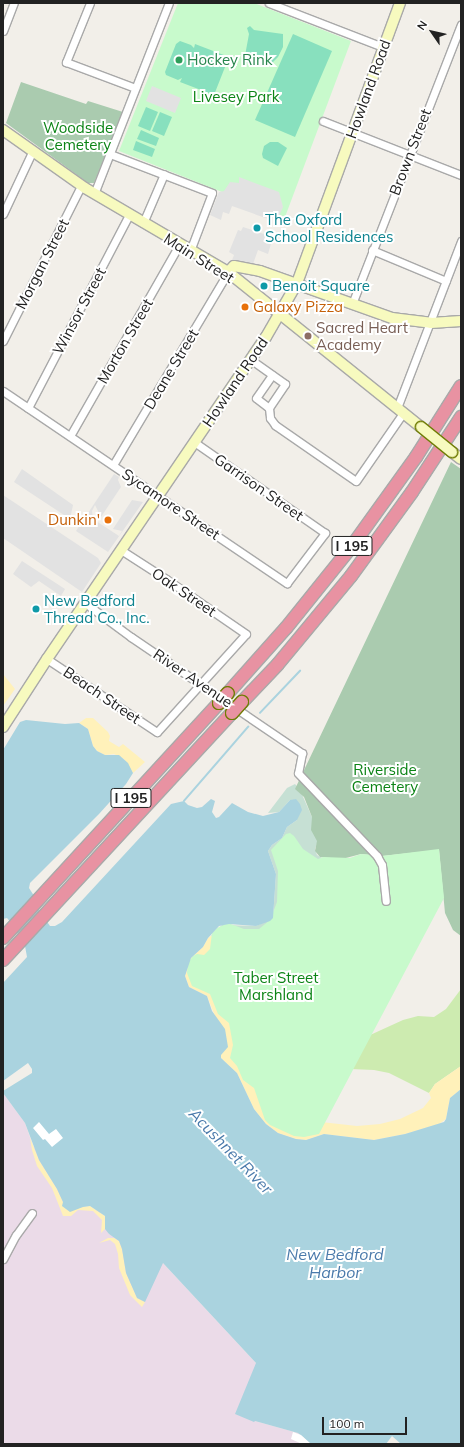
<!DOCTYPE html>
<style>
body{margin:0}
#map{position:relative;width:464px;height:1447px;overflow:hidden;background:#f2efe9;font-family:Mulish,sans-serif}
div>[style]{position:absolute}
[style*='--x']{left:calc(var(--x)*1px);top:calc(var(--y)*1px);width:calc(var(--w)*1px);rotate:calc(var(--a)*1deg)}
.industrial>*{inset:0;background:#ebdbe8}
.grass>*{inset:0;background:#cdebb0}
.wetland>*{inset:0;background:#c6e0d4}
.sand>*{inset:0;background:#fff1ba}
.cemetery>*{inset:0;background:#aacbaf}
.park>*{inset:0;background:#c8facc}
.pitch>*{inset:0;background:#88e0be}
.parking>*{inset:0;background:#e2e2e2}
.water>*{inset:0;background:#aad3df}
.pier>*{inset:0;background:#fff}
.stream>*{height:1.5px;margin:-0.75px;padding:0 0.75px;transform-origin:0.75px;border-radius:0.75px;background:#aad3df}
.roads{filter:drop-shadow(1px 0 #a9a9a9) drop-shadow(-1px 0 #a9a9a9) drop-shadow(0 1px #a9a9a9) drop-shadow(0 -1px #a9a9a9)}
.minor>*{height:7px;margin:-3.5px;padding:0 3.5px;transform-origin:3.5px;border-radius:3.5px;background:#fff}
.secondary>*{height:10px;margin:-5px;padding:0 5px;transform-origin:5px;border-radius:5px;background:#f7fabf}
.motorway>*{height:12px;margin:-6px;padding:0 6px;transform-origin:6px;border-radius:6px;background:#e892a2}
.bridges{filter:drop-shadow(1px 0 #707d05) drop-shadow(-1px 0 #707d05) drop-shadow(0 1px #707d05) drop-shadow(0 -1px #707d05)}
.secondary-bridge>*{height:10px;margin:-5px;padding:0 5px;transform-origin:5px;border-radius:5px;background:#f7fabf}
.motorway-bridge>*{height:12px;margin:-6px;padding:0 6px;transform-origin:6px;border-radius:6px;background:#e892a2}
.dots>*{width:11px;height:11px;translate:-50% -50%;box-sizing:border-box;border:2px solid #fff;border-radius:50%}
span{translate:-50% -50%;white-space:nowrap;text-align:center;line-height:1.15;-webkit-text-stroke:4px #fff;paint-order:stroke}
.shield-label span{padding:1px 3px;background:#fff;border:1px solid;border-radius:3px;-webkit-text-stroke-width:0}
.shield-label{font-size:14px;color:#222;font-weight:700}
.leisure-label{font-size:15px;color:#27864d}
.left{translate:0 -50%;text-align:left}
.street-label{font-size:15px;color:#222}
.park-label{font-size:15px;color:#0c8416}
.culture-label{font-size:15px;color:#0d838f}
.food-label{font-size:15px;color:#c56008}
.right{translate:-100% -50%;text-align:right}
.education-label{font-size:15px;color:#785e54}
.water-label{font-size:16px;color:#4a7aab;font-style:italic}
.frame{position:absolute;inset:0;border:4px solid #222;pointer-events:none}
.north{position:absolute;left:412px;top:12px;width:40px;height:40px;-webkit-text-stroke:3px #fff;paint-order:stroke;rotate:304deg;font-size:11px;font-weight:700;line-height:16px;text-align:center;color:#222}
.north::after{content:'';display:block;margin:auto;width:14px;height:18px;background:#222;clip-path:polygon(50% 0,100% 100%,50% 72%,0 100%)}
.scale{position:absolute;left:322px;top:1417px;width:85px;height:18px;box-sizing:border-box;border:2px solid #222;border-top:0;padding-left:5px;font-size:12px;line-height:14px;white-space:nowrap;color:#222;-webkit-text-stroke:3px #fff;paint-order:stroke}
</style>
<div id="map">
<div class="industrial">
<div style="clip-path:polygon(3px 1093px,25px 1123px,33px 1146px,83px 1207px,100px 1211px,109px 1234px,163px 1263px,256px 1363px,255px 1421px,298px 1433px,311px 1444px,3px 1444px)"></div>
</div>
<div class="grass">
<div style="clip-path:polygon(461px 989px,461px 1066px,435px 1084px,429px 1093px,389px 1073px,374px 1070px,350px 1069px,357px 1041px,403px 1020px,418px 1016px,434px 1017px,446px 1009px)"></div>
</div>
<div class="wetland">
<div style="clip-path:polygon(295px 784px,300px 790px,320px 835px,315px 849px,317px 855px,322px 858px,317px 862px,308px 926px,211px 936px,222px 925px,256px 926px,273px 918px,276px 874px,268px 851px,272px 845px,282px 838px,287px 827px,297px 820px,290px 800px,279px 812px,268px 813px,287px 788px)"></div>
</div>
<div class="sand">
<div style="clip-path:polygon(3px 674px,15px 689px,3px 706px)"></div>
<div style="clip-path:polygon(86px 718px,93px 718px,108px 732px,110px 736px,109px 741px,119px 747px,123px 744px,145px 762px,133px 773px,124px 759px,114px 754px,105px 755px,97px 751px,93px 746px,88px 729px,79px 723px)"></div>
<div style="clip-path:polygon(224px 935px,199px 981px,321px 1122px,357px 1126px,380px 1124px,400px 1119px,423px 1108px,431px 1098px,429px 1093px,435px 1084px,461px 1066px,461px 1089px,450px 1098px,446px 1119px,439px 1124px,405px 1134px,374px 1140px,324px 1134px,306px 1140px,296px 1139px,278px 1133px,266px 1124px,254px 1109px,237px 1073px,221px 1058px,215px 1016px,207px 996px,189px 987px,185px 976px,191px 958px,203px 947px,208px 938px,211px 936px)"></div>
<div style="clip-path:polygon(30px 1138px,39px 1160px,57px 1189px,63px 1202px,83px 1207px,90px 1206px,105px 1216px,105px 1229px,101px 1233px,102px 1220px,93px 1211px,78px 1210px,71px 1216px,63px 1216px,52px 1188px,37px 1166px,32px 1150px)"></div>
<div style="clip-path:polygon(108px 1238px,114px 1238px,119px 1241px,122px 1249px,126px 1273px,137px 1298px,145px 1302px,142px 1307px,130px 1295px,119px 1268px,118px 1254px,115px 1244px,110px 1240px,99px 1243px)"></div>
</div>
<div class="cemetery">
<div style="clip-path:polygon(21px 82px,86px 104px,88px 101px,123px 112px,94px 183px,88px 183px,6px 123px)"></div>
<div style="clip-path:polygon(451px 462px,461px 469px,461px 936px,453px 930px,445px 913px,439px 850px,382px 856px,361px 854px,342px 859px,320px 857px,315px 851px,317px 841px,311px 830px,312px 817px,304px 797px,295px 789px)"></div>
</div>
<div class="park">
<div style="clip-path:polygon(178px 3px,254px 3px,351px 41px,285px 217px,119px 151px)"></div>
<div style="clip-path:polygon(290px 833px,294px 836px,303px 849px,318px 859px,323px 857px,350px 858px,361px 854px,382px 856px,439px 849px,444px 898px,319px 1134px,304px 1137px,294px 1136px,270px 1125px,265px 1120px,254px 1088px,243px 1080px,237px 1066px,230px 1058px,233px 1045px,229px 1023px,218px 1014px,210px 994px,192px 986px,187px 973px,188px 963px,193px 956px,197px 954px,204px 955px,210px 949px,212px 933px,217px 928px,228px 923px,244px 929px,259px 929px,270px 920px,277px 902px,278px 871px,271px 850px,286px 834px)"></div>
</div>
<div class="pitch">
<div style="clip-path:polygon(250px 26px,254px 30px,283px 34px,283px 47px,278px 57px,272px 63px,261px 66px,248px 63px,244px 61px,249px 34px,247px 28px)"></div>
<div style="clip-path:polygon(293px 34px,332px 51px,295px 137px,255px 120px)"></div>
<div style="clip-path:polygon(180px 41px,191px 45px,194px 48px,195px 44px,229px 57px,214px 95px,180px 82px,182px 78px,178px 80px,166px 75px,165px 72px,176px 44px)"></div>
<div style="clip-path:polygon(146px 107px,158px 112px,150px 131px,138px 126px)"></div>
<div style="clip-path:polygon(160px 112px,172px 117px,164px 136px,152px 131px)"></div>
<div style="clip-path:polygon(141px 130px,159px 138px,156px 146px,137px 139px)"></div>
<div style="clip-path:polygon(136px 141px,155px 149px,152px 157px,133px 150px)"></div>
<div style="clip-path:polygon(270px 142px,278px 142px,287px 148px,278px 166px,263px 158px,262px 154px,264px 146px)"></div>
</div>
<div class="parking">
<div style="clip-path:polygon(152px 86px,181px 98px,175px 113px,146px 101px)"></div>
<div style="clip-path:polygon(239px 177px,279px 192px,283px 207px,279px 216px,273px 214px,271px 220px,232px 206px,229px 214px,223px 212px,221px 220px,210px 215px,219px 192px,224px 191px,230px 182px,239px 183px)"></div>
<div style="clip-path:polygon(243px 227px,273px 237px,268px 254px,258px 250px,253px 264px,232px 260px,234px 255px,229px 252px,238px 230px,241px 231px)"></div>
<div style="clip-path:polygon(22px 469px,73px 505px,70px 519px,14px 482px)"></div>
<div style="clip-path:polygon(114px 474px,119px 477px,118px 480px,121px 487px,101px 517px,95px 505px,92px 511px,93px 519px,119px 536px,122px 531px,113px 529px,132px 500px,143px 502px,108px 552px,76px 531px)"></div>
<div style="clip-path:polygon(3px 495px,98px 558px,101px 563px,82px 592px,3px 538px)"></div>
<div style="clip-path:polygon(22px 561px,65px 589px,61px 596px,39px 581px,31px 587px,13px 574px)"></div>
</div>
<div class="water">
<div style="clip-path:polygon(26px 720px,65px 724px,79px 723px,88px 729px,93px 746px,97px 751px,105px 755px,119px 755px,128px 763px,133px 773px,126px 784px,99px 814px,30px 883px,29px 888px,38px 902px,39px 910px,50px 926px,55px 926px,62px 922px,171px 804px,184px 801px,188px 805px,197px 808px,202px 807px,211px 799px,215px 801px,212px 812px,216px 818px,219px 817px,232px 803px,248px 812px,263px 816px,279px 812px,290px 800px,296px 799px,300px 804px,302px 810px,297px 820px,287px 827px,282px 838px,272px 845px,268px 851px,276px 874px,273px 918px,270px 921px,256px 926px,229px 924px,219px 926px,208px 938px,203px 947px,191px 958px,185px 976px,189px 987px,207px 996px,212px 1011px,225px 1029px,228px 1047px,221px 1055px,221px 1058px,237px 1073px,254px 1109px,266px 1124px,278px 1133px,296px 1139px,306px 1140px,324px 1134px,374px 1140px,405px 1134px,444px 1122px,446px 1119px,450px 1098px,461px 1089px,461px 1444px,401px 1444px,392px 1436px,386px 1444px,311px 1444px,298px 1433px,255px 1421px,254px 1422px,235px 1414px,256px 1363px,163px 1263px,145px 1302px,137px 1298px,126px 1273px,122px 1249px,119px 1241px,109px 1234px,105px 1229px,105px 1216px,90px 1206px,83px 1207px,70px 1212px,62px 1206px,63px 1202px,57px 1189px,39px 1160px,25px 1123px,3px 1093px,3px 1091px,32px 1073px,32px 1069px,28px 1063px,3px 1081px,3px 983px,27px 957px,25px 946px,12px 924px,7px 918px,3px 919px,3px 750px,20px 722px)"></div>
</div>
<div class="pier">
<div style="clip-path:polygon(39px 1122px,49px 1134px,56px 1129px,63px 1138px,52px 1147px,45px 1139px,43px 1140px,33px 1128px)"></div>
<div style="clip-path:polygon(293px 1432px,301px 1435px,311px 1444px,302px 1444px,291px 1439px)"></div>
</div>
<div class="stream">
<div style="--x:260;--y:713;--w:58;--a:-46.4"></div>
<div style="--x:184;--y:801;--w:98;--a:-49.1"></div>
</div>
<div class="roads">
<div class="minor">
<div style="--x:90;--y:3;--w:64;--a:112.1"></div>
<div style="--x:66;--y:62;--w:74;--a:20.6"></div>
<div style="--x:269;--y:3;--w:122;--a:21.1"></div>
<div style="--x:3;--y:31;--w:30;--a:-69"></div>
<div style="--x:323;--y:121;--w:148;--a:21.4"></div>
<div style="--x:110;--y:154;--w:109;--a:20.9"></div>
<div style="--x:212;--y:193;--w:62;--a:110.8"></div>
<div style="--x:94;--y:194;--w:205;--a:-68.6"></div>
<div style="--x:3;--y:214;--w:68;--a:-64.9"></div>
<div style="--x:143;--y:223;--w:53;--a:-66.8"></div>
<div style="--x:372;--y:250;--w:80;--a:22.7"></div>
<div style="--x:352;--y:304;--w:300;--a:-68.7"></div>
<div style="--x:3;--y:341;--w:174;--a:-63.3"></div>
<div style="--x:250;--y:359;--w:43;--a:35.5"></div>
<div style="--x:285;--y:384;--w:29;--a:124"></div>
<div style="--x:269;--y:408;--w:10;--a:84"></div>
<div style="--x:270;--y:418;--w:9;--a:54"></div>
<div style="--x:275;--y:425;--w:98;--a:34.7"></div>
<div style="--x:356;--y:481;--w:83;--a:-55.3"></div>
<div style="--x:3;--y:391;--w:343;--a:34.1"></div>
<div style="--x:287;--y:583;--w:63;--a:-52.8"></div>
<div style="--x:325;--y:533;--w:160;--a:-145.2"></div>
<div style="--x:28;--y:408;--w:218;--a:-62.4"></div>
<div style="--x:269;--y:408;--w:16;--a:-142"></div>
<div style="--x:256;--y:398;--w:28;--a:-55"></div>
<div style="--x:397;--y:408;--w:179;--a:-69"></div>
<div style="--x:70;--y:436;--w:220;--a:-60.3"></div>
<div style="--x:113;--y:465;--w:225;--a:-59.2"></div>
<div style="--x:85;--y:603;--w:57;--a:36.5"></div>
<div style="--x:131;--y:637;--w:207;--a:34.2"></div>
<div style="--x:302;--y:753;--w:20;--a:101"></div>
<div style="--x:298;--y:773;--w:115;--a:46.4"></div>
<div style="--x:377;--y:856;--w:10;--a:61"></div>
<div style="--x:382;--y:865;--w:36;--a:84"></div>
<div style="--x:47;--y:659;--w:132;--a:33.6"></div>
<div style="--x:157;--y:732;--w:132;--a:-47.8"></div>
<div style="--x:246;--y:634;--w:97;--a:-145.5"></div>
<div style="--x:166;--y:579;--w:54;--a:-147.2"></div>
<div style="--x:3;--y:1259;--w:27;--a:-62"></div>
<div style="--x:16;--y:1235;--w:27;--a:-54"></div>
</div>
<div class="secondary">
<div style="--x:3;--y:130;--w:100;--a:35.3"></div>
<div style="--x:85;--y:188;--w:166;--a:30.4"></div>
<div style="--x:228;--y:272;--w:248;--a:38.8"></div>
<div style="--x:228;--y:272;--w:8;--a:-45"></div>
<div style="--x:234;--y:266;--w:26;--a:11"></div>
<div style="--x:260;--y:271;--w:140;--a:19.6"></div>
<div style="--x:392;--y:318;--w:39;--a:7"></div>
<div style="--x:431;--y:323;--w:30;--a:-4"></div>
<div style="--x:452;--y:452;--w:11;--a:38"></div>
<div style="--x:3;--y:727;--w:81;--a:-57.1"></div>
<div style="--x:47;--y:659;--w:389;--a:-55.8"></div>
<div style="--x:266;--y:337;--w:62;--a:-60.1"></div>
<div style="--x:297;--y:283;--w:298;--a:-69.8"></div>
</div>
<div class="motorway">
<div style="--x:228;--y:693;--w:87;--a:-48.3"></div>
<div style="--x:286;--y:628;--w:105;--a:-51.2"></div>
<div style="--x:352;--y:546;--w:110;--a:-54.3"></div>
<div style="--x:416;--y:457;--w:84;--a:-57.6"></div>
<div style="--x:242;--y:702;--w:52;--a:-46.5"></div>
<div style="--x:278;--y:664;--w:114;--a:-50.3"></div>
<div style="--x:351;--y:576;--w:104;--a:-54"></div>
<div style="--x:412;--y:492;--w:90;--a:-56.8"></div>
<div style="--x:3;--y:938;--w:319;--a:-47.4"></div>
<div style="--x:3;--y:960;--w:337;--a:-47.2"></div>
</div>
</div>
<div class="bridges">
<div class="secondary-bridge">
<div style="--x:421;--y:427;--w:40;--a:39"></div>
</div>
<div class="motorway-bridge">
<div style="--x:219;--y:703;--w:13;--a:-48"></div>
<div style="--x:232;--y:713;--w:15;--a:-48"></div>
</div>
</div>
<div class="dots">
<div style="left:179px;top:60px;background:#2e9e5b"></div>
<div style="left:257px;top:228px;background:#0f9aa8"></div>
<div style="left:264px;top:286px;background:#0f9aa8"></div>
<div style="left:245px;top:307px;background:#e8710a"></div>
<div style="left:308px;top:336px;background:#8d6e63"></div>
<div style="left:108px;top:520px;background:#e8710a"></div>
<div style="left:36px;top:609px;background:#0f9aa8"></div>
</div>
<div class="shield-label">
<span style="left:352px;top:546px">I 195</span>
<span style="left:131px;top:798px">I 195</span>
</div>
<div class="leisure-label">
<span class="left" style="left:187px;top:60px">Hockey Rink</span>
</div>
<div class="street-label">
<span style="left:368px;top:89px;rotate:-70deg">Howland Road</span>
<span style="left:410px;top:152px;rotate:-69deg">Brown Street</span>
<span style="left:199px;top:258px;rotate:32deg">Main Street</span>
<span style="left:42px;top:264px;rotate:-63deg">Morgan Street</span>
<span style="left:79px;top:311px;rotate:-62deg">Winsor Street</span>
<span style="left:125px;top:341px;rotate:-60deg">Morton Street</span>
<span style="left:171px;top:369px;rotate:-59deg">Deane Street</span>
<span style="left:235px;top:382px;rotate:-56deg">Howland Road</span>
<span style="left:259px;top:487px;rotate:35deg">Garrison Street</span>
<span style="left:171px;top:504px;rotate:34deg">Sycamore Street</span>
<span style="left:184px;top:592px;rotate:34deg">Oak Street</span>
<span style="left:193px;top:678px;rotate:34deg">River Avenue</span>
<span style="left:102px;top:695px;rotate:34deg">Beach Street</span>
</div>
<div class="park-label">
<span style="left:236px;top:97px">Livesey Park</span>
<span style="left:78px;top:136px">Woodside<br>Cemetery</span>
<span style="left:385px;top:778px">Riverside<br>Cemetery</span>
<span style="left:276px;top:986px">Taber Street<br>Marshland</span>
</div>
<div class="culture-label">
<span class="left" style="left:265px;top:228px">The Oxford<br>School Residences</span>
<span class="left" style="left:272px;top:286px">Benoit Square</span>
<span class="left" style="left:44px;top:609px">New Bedford<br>Thread Co., Inc.</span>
</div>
<div class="food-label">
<span class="left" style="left:253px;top:307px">Galaxy Pizza</span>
<span class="right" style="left:100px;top:520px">Dunkin'</span>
</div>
<div class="education-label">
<span class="left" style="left:316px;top:336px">Sacred Heart<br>Academy</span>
</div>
<div class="water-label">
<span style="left:231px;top:1151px;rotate:46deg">Acushnet River</span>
<span style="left:335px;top:1263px">New Bedford<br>Harbor</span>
</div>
<div class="frame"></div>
<div class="north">N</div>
<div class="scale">100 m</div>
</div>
